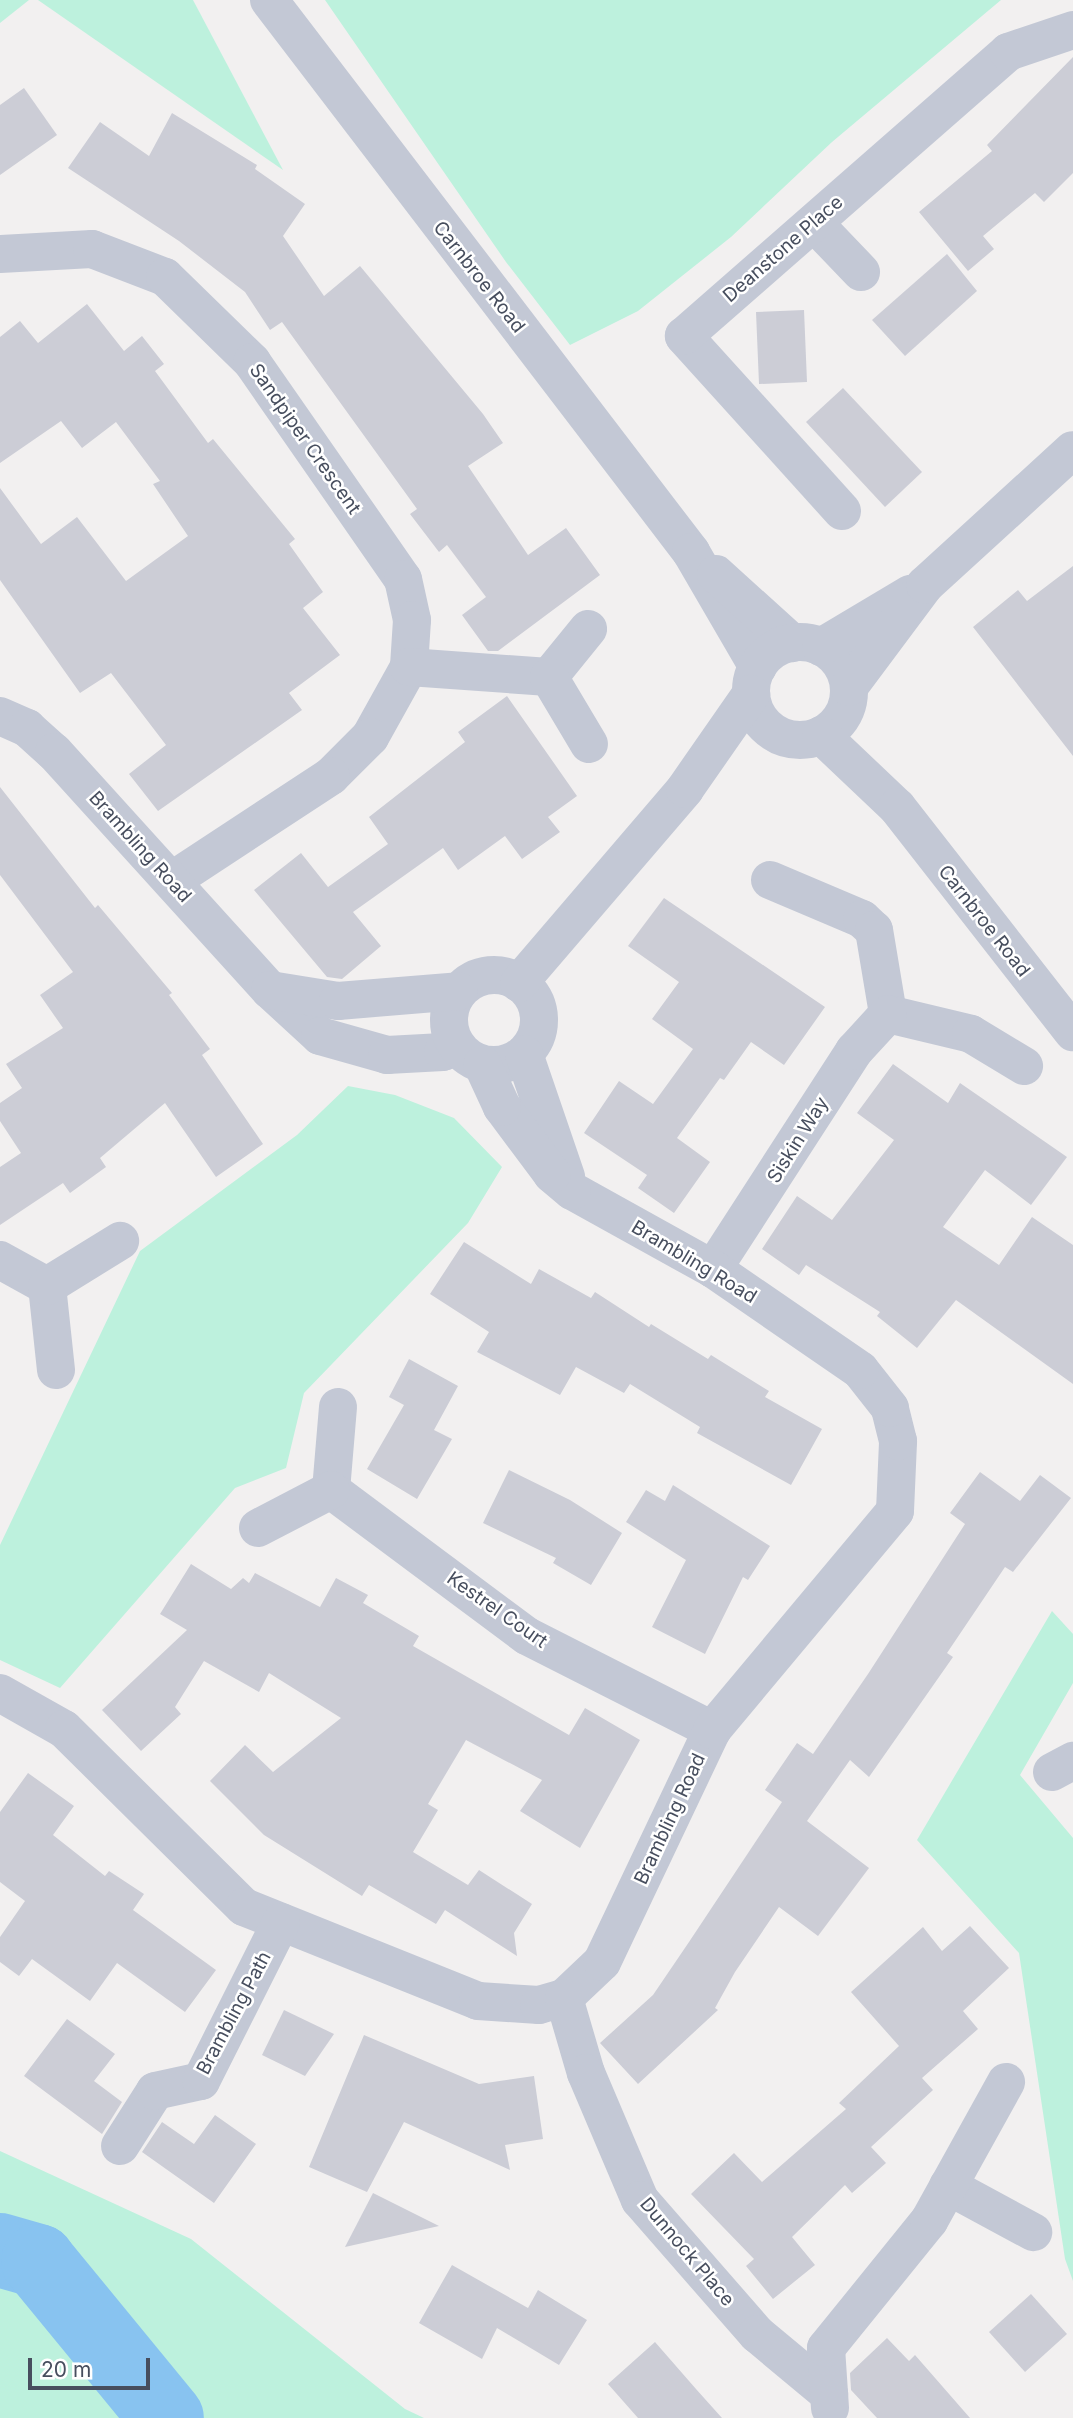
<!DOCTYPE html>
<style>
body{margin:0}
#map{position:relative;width:1073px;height:2418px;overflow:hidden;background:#f2f0f0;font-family:Inter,sans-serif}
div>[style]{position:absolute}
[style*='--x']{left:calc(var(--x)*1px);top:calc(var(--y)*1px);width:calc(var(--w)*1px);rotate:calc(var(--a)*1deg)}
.green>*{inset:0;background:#bdf1dd}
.river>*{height:74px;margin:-37px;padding:0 37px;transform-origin:37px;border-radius:37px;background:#88c3f0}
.building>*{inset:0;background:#cccdd6}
.minor>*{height:38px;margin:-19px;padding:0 19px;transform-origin:19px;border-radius:19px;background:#c3c8d5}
.minor>.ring{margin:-19px;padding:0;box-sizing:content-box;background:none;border:38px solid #c3c8d5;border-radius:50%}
span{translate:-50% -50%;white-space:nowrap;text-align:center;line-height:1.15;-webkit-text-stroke:5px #fff;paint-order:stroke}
.street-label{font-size:19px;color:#474e5e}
.scale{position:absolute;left:28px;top:2358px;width:122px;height:32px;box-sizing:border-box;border:4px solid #474e5e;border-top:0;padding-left:9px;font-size:21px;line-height:24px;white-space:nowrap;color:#474e5e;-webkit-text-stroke:5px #fff;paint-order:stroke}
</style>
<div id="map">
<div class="green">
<div style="clip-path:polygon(0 0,29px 0,0 23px)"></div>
<div style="clip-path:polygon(38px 0,193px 0,283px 170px)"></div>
<div style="clip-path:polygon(325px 0,1001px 0,832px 142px,731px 237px,638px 311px,570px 345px,506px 262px)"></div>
<div style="clip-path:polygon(348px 1086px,395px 1095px,454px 1118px,502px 1167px,468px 1223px,304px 1393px,286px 1468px,235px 1488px,60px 1688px,0 1660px,0 1545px,140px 1251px,297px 1135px)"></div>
<div style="clip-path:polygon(1052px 1611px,1073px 1634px,1073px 1683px,1020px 1775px,1073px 1838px,1073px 2281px,1065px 2259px,1019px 1953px,917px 1840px)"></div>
<div style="clip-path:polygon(0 2151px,191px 2239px,405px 2409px,424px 2418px,0 2418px)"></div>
</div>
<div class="river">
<div style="--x:0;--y:2250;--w:40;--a:16"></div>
<div style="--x:38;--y:2261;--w:203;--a:50.6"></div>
</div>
<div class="building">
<div style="clip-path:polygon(1073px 57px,1073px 173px,1044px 202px,1035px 193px,983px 236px,994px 249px,968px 271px,919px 212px,992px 151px,987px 145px)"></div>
<div style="clip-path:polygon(24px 88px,57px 135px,0 175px,0 105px)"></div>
<div style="clip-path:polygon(172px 113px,257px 165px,255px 169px,305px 204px,283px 236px,324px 296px,360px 266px,483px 414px,503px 443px,468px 466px,528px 555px,566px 528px,600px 575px,498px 651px,488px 651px,462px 615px,486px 597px,447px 545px,439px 552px,410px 514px,417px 509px,282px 322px,270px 330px,245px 292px,179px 241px,68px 168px,100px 122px,149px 156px)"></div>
<div style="clip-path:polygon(947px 254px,977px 291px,905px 356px,872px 320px)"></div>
<div style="clip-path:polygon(87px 304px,124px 351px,142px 336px,164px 364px,155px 371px,208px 443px,213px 439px,295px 539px,289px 544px,323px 592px,303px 608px,340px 655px,289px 693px,302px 710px,158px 811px,129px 774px,166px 745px,111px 673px,80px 693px,0 580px,0 488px,41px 544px,77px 517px,126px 581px,188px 536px,153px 484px,160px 481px,116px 422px,82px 448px,61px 421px,0 463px,0 337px,20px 321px,38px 343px)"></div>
<div style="clip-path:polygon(804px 310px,807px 382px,759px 384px,756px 312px)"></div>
<div style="clip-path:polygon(843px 388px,922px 472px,885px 507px,806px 422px)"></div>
<div style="clip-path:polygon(1073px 566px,1073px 756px,973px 627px,1018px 590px,1027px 601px)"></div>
<div style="clip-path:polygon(507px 696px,577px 796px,548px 817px,560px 832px,522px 859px,505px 836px,458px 870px,443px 848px,353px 912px,381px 946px,342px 979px,327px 977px,254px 890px,301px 853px,328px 887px,388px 844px,369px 817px,465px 742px,458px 732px)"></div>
<div style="clip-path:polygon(0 787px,95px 908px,98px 905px,172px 993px,169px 995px,210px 1049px,202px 1055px,263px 1144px,216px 1177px,165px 1103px,100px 1158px,106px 1167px,70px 1193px,63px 1183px,0 1225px,0 1167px,21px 1153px,0 1121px,0 1103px,22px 1088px,6px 1064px,63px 1028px,40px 995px,73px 972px,0 875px)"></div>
<div style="clip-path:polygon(664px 898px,825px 1007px,784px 1065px,751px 1042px,724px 1080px,720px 1078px,677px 1138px,710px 1162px,674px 1213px,638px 1188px,647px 1175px,584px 1133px,619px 1081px,653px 1104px,693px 1049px,652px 1019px,679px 982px,628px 946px)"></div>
<div style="clip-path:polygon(893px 1064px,948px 1103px,960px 1083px,1067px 1157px,1031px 1205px,985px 1170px,943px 1227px,999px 1265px,1032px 1217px,1073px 1245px,1073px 1384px,956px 1300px,917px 1348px,877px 1316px,880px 1312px,806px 1265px,799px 1275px,762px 1249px,797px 1196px,832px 1220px,894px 1140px,857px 1113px)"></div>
<div style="clip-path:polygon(464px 1242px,531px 1284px,539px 1269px,591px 1298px,595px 1292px,649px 1327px,651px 1324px,708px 1359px,711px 1355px,769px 1391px,765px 1397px,822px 1429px,791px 1485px,697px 1433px,700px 1427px,630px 1384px,624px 1393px,576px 1367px,560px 1395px,477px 1352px,489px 1332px,430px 1294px)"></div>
<div style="clip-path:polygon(409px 1359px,458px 1386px,434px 1430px,452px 1439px,417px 1499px,367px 1469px,404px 1405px,389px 1397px)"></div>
<div style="clip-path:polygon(509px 1470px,570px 1500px,622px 1533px,591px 1585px,553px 1563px,556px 1558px,483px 1523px)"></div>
<div style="clip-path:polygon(980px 1472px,1020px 1501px,1040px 1475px,1071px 1498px,1013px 1572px,1005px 1567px,947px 1653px,953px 1657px,869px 1777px,850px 1760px,807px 1821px,869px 1868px,818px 1936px,779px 1907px,735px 1972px,715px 2008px,718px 2010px,638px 2084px,600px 2043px,653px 1995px,689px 1942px,782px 1802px,765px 1790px,797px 1743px,813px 1754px,868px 1674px,965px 1524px,950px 1513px)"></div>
<div style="clip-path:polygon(673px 1485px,770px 1546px,748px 1580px,743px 1577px,705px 1654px,652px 1627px,686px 1560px,626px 1522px,646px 1490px,665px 1501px)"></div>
<div style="clip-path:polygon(191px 1564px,231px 1589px,243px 1578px,249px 1583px,255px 1573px,320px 1607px,336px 1578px,368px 1595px,363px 1603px,419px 1636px,413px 1646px,569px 1735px,585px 1708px,640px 1740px,580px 1848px,520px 1811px,542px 1780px,466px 1740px,428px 1804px,438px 1810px,413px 1852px,468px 1885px,479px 1870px,532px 1904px,514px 1933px,517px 1956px,445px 1910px,436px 1924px,369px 1885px,362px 1896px,264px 1835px,210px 1781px,245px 1745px,273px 1772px,341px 1718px,269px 1673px,259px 1692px,204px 1661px,175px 1707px,181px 1714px,141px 1751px,102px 1710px,187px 1630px,160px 1614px)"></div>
<div style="clip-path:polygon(28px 1773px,74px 1806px,53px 1835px,105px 1876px,109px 1871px,144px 1894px,133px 1910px,216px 1970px,185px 2012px,117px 1963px,90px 2001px,32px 1959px,19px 1976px,0 1962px,0 1937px,25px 1901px,0 1882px,0 1812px)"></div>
<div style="clip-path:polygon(970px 1926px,1009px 1968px,963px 2011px,978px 2029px,922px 2078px,933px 2090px,871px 2147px,886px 2163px,852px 2193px,845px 2185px,792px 2237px,815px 2265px,773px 2299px,746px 2266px,754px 2259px,691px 2194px,734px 2153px,762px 2182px,846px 2109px,839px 2103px,899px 2046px,851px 1992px,923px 1927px,942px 1951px)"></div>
<div style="clip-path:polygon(284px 2010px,334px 2034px,305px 2076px,262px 2055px)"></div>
<div style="clip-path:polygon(67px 2019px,115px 2054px,94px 2081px,122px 2102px,102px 2134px,24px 2076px)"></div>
<div style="clip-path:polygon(364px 2035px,479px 2084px,534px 2076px,543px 2139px,505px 2145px,510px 2170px,404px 2122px,367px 2192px,309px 2167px)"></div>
<div style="clip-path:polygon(215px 2115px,256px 2144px,214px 2203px,142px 2152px,162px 2122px,194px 2144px)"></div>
<div style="clip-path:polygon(373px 2193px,439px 2226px,345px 2247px)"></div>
<div style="clip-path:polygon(452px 2265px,528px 2308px,538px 2290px,587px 2320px,559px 2365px,497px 2328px,482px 2359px,419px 2323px)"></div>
<div style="clip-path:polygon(1031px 2294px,1067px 2334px,1025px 2372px,989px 2332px)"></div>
<div style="clip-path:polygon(887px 2338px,909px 2361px,915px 2355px,970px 2418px,877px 2418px,851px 2390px,850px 2373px)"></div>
<div style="clip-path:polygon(655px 2342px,696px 2389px,722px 2418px,638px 2418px,608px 2384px)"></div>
</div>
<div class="minor">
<div style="--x:269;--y:0;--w:695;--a:52.6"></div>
<div style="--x:691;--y:552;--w:133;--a:59.8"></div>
<div style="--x:814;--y:223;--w:68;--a:46.2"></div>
<div style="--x:0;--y:254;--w:92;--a:-3.1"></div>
<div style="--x:92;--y:249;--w:78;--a:21"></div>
<div style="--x:165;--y:277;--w:122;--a:44.3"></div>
<div style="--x:252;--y:362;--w:264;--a:55.2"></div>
<div style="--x:403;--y:579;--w:42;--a:77.6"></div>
<div style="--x:412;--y:620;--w:47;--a:93.7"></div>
<div style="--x:409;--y:667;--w:80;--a:119.1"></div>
<div style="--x:370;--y:737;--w:55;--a:135"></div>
<div style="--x:331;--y:776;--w:191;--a:146.7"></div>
<div style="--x:842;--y:511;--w:236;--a:-132.1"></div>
<div style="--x:684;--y:336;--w:431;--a:-41.2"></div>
<div style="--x:1008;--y:52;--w:69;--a:-18.7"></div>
<div style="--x:716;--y:574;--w:103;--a:42.2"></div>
<div class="ring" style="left:751px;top:642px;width:60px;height:60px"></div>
<div style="--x:821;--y:647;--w:104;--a:-30.8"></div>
<div style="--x:409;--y:667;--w:140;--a:4.1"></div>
<div style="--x:549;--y:677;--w:62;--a:-50.9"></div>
<div style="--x:549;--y:677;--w:78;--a:59.2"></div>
<div style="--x:849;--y:687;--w:127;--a:-53.3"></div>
<div style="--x:925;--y:585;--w:200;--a:-42.4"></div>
<div style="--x:0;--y:716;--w:30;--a:24"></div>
<div style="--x:27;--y:728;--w:36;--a:42"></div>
<div style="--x:54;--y:752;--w:321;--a:47.8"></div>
<div style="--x:270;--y:990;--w:68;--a:42.6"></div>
<div style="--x:320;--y:1036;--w:70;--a:15.8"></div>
<div style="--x:387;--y:1055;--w:56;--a:-3.1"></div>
<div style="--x:443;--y:1052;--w:15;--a:-23"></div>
<div style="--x:821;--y:735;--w:105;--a:43.5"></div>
<div style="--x:897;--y:807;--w:286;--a:52"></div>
<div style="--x:770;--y:880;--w:100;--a:23"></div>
<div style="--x:862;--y:919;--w:16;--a:43"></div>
<div style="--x:874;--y:930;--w:85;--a:80.5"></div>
<div style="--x:888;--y:1014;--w:85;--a:13.5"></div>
<div style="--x:971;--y:1034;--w:62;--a:31.1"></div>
<div class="ring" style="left:449px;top:975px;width:52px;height:52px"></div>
<div style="--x:519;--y:983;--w:255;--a:-49.4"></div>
<div style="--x:685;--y:789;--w:116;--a:-55.2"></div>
<div style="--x:270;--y:990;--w:69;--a:9.2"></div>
<div style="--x:338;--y:1001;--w:121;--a:-4.7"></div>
<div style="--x:524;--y:1054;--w:130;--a:71.1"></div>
<div style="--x:0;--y:1260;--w:54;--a:29"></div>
<div style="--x:713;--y:1269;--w:260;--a:-57.1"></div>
<div style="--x:854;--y:1051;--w:50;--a:-47.4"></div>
<div style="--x:56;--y:1370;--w:84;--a:-96.1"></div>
<div style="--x:47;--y:1286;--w:86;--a:-31.7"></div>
<div style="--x:338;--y:1407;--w:83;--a:94.8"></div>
<div style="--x:331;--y:1490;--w:244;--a:36.7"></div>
<div style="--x:527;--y:1636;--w:208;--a:26.9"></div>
<div style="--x:258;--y:1528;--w:82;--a:-27.5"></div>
<div style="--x:0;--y:1693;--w:73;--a:29.4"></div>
<div style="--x:64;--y:1729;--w:253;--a:44.7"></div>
<div style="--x:244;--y:1907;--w:252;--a:21.9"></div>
<div style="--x:478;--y:2001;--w:61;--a:3.8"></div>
<div style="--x:539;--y:2005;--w:26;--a:-16"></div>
<div style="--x:564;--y:1998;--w:52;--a:-43.5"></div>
<div style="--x:602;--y:1962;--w:257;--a:-64.6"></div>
<div style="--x:712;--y:1730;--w:285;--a:-50.1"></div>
<div style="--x:895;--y:1511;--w:70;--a:-87.5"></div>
<div style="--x:898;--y:1441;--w:34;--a:-104"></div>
<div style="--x:890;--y:1408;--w:48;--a:-128.3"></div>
<div style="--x:860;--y:1370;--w:178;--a:-145.5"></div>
<div style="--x:713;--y:1269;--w:161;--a:-151"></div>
<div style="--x:572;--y:1191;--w:26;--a:-140"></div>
<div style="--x:552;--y:1174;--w:84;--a:-126.7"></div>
<div style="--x:502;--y:1107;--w:47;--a:-114.9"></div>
<div style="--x:1052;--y:1772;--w:24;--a:-28"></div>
<div style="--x:564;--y:1998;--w:78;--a:73.7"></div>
<div style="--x:586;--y:2073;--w:138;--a:67"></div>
<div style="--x:640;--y:2200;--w:178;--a:48.9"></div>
<div style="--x:757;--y:2334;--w:94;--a:39.8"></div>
<div style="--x:120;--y:2146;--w:65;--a:-57.5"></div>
<div style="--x:155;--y:2091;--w:47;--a:-12.3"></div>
<div style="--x:201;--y:2081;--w:178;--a:-63.3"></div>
<div style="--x:948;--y:2186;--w:97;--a:28.4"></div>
<div style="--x:830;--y:2408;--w:60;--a:-93.8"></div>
<div style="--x:826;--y:2348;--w:164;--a:-51"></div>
<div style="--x:929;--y:2221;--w:159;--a:-61"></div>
</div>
<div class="street-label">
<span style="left:783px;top:249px;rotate:-41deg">Deanstone Place</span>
<span style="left:479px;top:277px;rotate:52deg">Carnbroe Road</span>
<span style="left:305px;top:439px;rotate:55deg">Sandpiper Crescent</span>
<span style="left:140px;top:847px;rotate:48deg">Brambling Road</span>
<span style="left:984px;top:921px;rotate:52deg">Carnbroe Road</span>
<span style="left:798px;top:1140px;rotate:-58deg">Siskin Way</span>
<span style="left:694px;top:1262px;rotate:31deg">Brambling Road</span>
<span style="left:497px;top:1610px;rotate:35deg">Kestrel Court</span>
<span style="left:670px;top:1819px;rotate:-65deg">Brambling Road</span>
<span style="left:234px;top:2013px;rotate:-62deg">Brambling Path</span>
<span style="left:687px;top:2252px;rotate:50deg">Dunnock Place</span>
</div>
<div class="scale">20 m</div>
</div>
